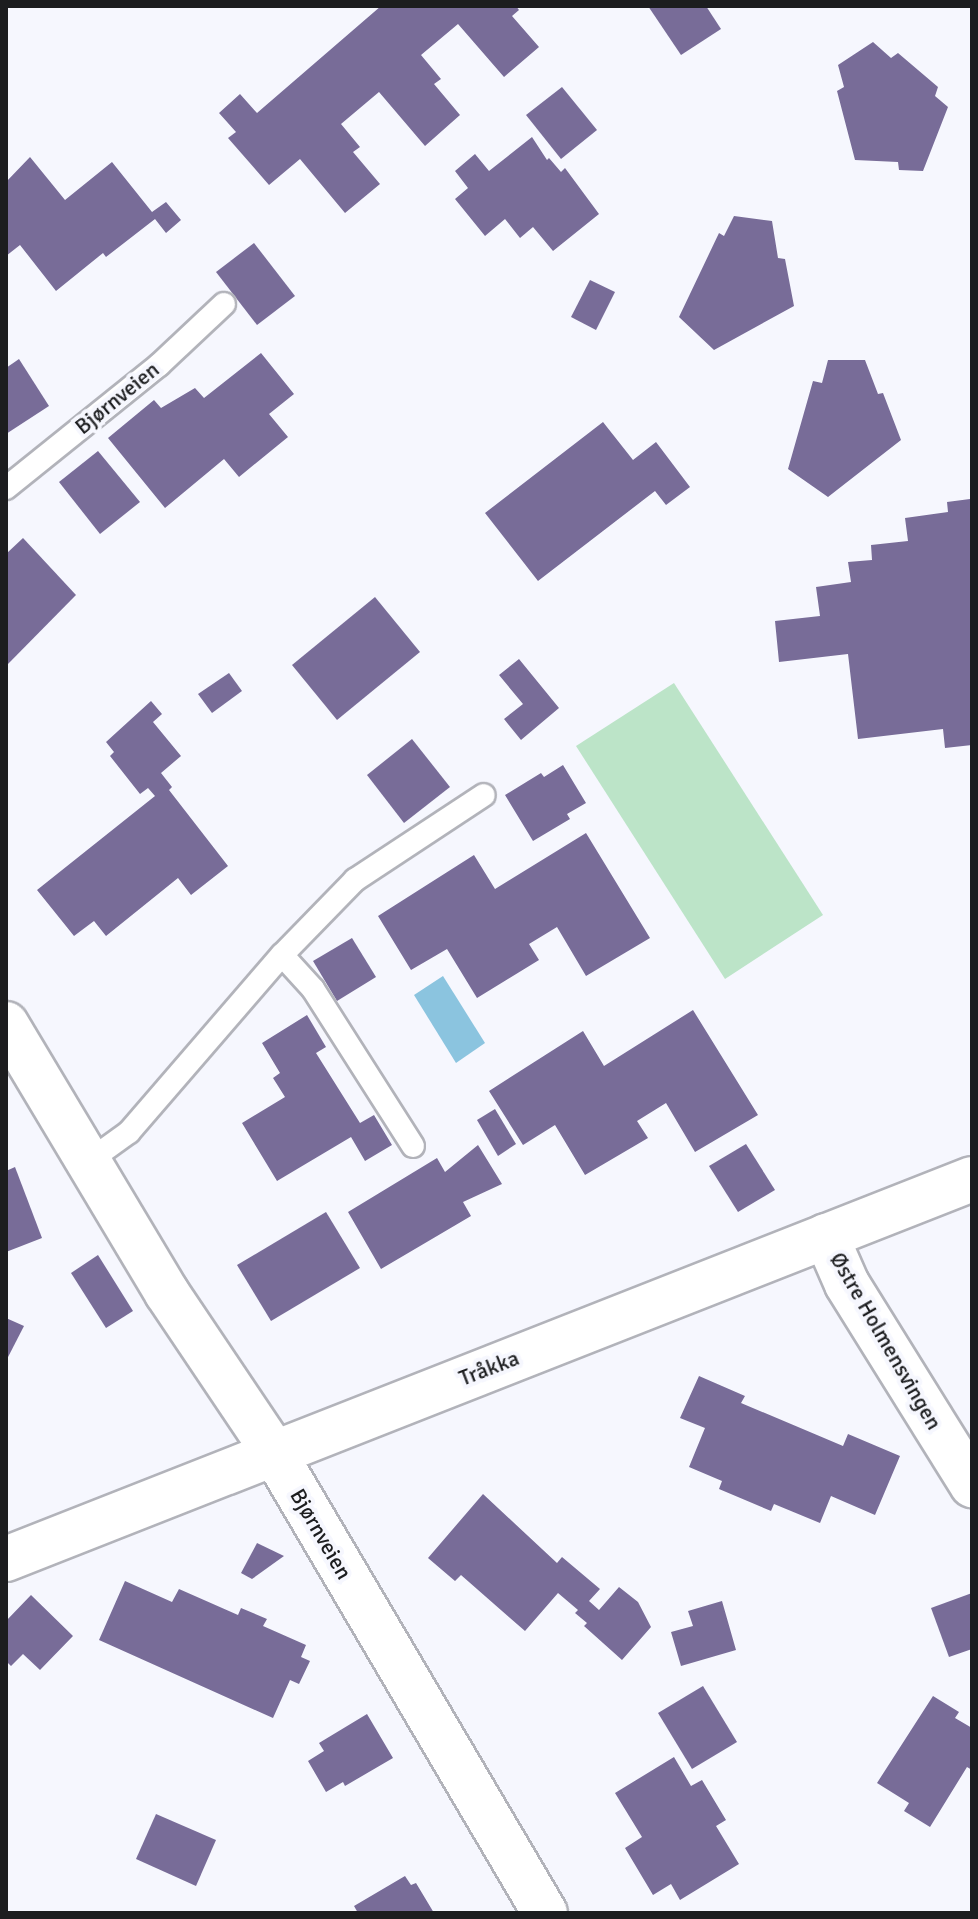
<!DOCTYPE html>
<meta charset="utf-8">
<style>
body{margin:0}
#map{position:relative;width:978px;height:1919px;overflow:hidden;background:#f6f7fe;font-family:Signika,sans-serif}
div>[style]{position:absolute}
[style*='--x']{left:calc(var(--x)*1px);top:calc(var(--y)*1px);width:calc(var(--w)*1px);rotate:calc(var(--a)*1deg)}
.green>*{inset:0;background:#bce4c8}
.water>*{inset:0;background:#8bc4df}
.building>*{inset:0;background:#786c98}
.roads{filter:drop-shadow(2px 0 #b2b3ba) drop-shadow(-2px 0 #b2b3ba) drop-shadow(0 2px #b2b3ba) drop-shadow(0 -2px #b2b3ba)}
.lane>*{height:22px;margin:-11px;padding:0 11px;transform-origin:11px;border-radius:11px;background:#fff}
.street>*{height:44px;margin:-22px;padding:0 22px;transform-origin:22px;border-radius:22px;background:#fff}
.secondary>*{height:44px;margin:-22px;padding:0 22px;transform-origin:22px;border-radius:22px;background:#fff}
span{translate:-50% -50%;white-space:nowrap;text-align:center;line-height:1.15;-webkit-text-stroke:8px #f6f7fe;paint-order:stroke}
.street-label{font-size:22px;color:#1c1d1f}
.frame{position:absolute;inset:0;border:8px solid #1c1d1f;pointer-events:none}
</style>
<div id="map">
<div class="green">
<div style="clip-path:polygon(674px 683px,823px 915px,725px 979px,576px 746px)"></div>
</div>
<div class="water">
<div style="clip-path:polygon(443px 976px,485px 1043px,456px 1063px,414px 995px)"></div>
</div>
<div class="building">
<div style="clip-path:polygon(381px 6px,516px 6px,519px 10px,512px 16px,539px 47px,504px 77px,458px 24px,421px 55px,441px 79px,434px 84px,460px 115px,425px 146px,379px 92px,341px 124px,360px 147px,353px 152px,380px 184px,345px 213px,300px 159px,269px 185px,228px 138px,236px 132px,219px 113px,240px 94px,257px 113px)"></div>
<div style="clip-path:polygon(648px 6px,706px 6px,721px 29px,681px 55px)"></div>
<div style="clip-path:polygon(873px 42px,891px 58px,898px 53px,938px 87px,935px 96px,948px 107px,923px 171px,899px 170px,898px 162px,855px 160px,837px 91px,844px 87px,838px 65px)"></div>
<div style="clip-path:polygon(562px 87px,597px 130px,561px 159px,526px 115px)"></div>
<div style="clip-path:polygon(532px 137px,547px 160px,549px 158px,561px 172px,565px 168px,599px 214px,553px 251px,533px 227px,520px 238px,505px 219px,485px 236px,455px 199px,468px 188px,455px 171px,475px 154px,489px 171px)"></div>
<div style="clip-path:polygon(30px 157px,65px 200px,112px 162px,152px 212px,166px 202px,181px 220px,166px 233px,155px 219px,106px 257px,103px 253px,56px 291px,20px 245px,6px 256px,6px 182px)"></div>
<div style="clip-path:polygon(734px 216px,772px 221px,778px 258px,785px 259px,794px 306px,714px 350px,679px 317px,719px 233px,724px 236px)"></div>
<div style="clip-path:polygon(254px 243px,295px 296px,257px 325px,216px 272px)"></div>
<div style="clip-path:polygon(590px 280px,615px 292px,596px 330px,571px 317px)"></div>
<div style="clip-path:polygon(261px 353px,294px 394px,269px 414px,288px 437px,239px 477px,224px 459px,165px 508px,108px 438px,154px 400px,161px 408px,195px 388px,204px 398px)"></div>
<div style="clip-path:polygon(19px 359px,49px 406px,6px 434px,6px 368px)"></div>
<div style="clip-path:polygon(828px 360px,865px 360px,878px 394px,883px 393px,901px 440px,828px 497px,788px 469px,813px 381px,822px 383px)"></div>
<div style="clip-path:polygon(603px 422px,633px 460px,656px 442px,690px 487px,666px 505px,655px 491px,538px 581px,485px 513px)"></div>
<div style="clip-path:polygon(98px 451px,140px 502px,100px 534px,59px 482px)"></div>
<div style="clip-path:polygon(970px 499px,972px 745px,945px 748px,943px 729px,858px 739px,848px 654px,779px 662px,775px 621px,820px 616px,816px 587px,851px 582px,848px 562px,872px 560px,871px 545px,908px 541px,905px 518px,948px 512px,947px 502px)"></div>
<div style="clip-path:polygon(23px 538px,76px 595px,6px 666px,6px 554px)"></div>
<div style="clip-path:polygon(375px 597px,420px 652px,337px 720px,292px 665px)"></div>
<div style="clip-path:polygon(519px 659px,559px 708px,521px 740px,504px 719px,523px 704px,499px 675px)"></div>
<div style="clip-path:polygon(229px 673px,242px 691px,212px 713px,198px 694px)"></div>
<div style="clip-path:polygon(151px 701px,162px 714px,153px 722px,181px 756px,161px 773px,172px 787px,169px 790px,228px 866px,191px 895px,178px 878px,106px 936px,94px 921px,74px 936px,37px 890px,155px 796px,148px 788px,140px 794px,110px 756px,114px 752px,106px 742px)"></div>
<div style="clip-path:polygon(412px 739px,450px 787px,404px 823px,367px 775px)"></div>
<div style="clip-path:polygon(563px 765px,586px 803px,567px 814px,570px 819px,533px 841px,505px 795px,541px 773px,544px 777px)"></div>
<div style="clip-path:polygon(586px 833px,650px 938px,586px 976px,557px 927px,529px 944px,539px 960px,477px 998px,447px 949px,411px 970px,378px 916px,474px 855px,495px 889px)"></div>
<div style="clip-path:polygon(352px 938px,376px 977px,337px 1001px,313px 961px)"></div>
<div style="clip-path:polygon(693px 1010px,758px 1115px,695px 1152px,666px 1103px,637px 1121px,648px 1138px,585px 1175px,555px 1125px,523px 1145px,489px 1091px,583px 1031px,604px 1066px)"></div>
<div style="clip-path:polygon(307px 1015px,326px 1047px,316px 1053px,360px 1123px,374px 1115px,392px 1145px,365px 1161px,351px 1137px,277px 1181px,242px 1123px,285px 1097px,273px 1078px,280px 1073px,262px 1043px)"></div>
<div style="clip-path:polygon(495px 1109px,516px 1144px,498px 1156px,477px 1120px)"></div>
<div style="clip-path:polygon(746px 1144px,775px 1190px,738px 1212px,709px 1166px)"></div>
<div style="clip-path:polygon(478px 1145px,502px 1184px,463px 1202px,471px 1216px,381px 1269px,348px 1212px,437px 1158px,445px 1172px)"></div>
<div style="clip-path:polygon(15px 1167px,42px 1238px,6px 1252px,6px 1171px)"></div>
<div style="clip-path:polygon(326px 1212px,360px 1268px,271px 1321px,237px 1265px)"></div>
<div style="clip-path:polygon(98px 1255px,133px 1311px,106px 1328px,71px 1273px)"></div>
<div style="clip-path:polygon(6px 1318px,24px 1326px,6px 1361px)"></div>
<div style="clip-path:polygon(699px 1376px,745px 1396px,741px 1403px,843px 1446px,848px 1434px,900px 1456px,875px 1515px,831px 1496px,820px 1523px,774px 1504px,771px 1511px,719px 1489px,722px 1481px,689px 1467px,705px 1428px,680px 1418px)"></div>
<div style="clip-path:polygon(483px 1494px,557px 1563px,562px 1557px,600px 1589px,589px 1601px,599px 1610px,619px 1587px,638px 1602px,651px 1627px,622px 1660px,584px 1626px,587px 1623px,575px 1613px,578px 1610px,558px 1593px,525px 1631px,461px 1575px,455px 1581px,428px 1558px)"></div>
<div style="clip-path:polygon(257px 1543px,284px 1556px,252px 1579px,241px 1573px)"></div>
<div style="clip-path:polygon(125px 1581px,172px 1602px,179px 1589px,238px 1615px,241px 1608px,267px 1619px,263px 1626px,306px 1645px,301px 1657px,310px 1661px,299px 1684px,290px 1680px,273px 1718px,99px 1640px)"></div>
<div style="clip-path:polygon(972px 1593px,972px 1649px,949px 1657px,931px 1608px)"></div>
<div style="clip-path:polygon(31px 1595px,73px 1636px,40px 1670px,23px 1654px,11px 1666px,6px 1661px,6px 1621px)"></div>
<div style="clip-path:polygon(722px 1601px,736px 1650px,681px 1666px,671px 1632px,693px 1626px,688px 1611px)"></div>
<div style="clip-path:polygon(703px 1686px,737px 1742px,692px 1769px,658px 1713px)"></div>
<div style="clip-path:polygon(933px 1696px,959px 1712px,955px 1718px,972px 1728px,972px 1770px,967px 1767px,930px 1827px,904px 1811px,909px 1803px,877px 1783px)"></div>
<div style="clip-path:polygon(367px 1714px,393px 1758px,345px 1786px,343px 1782px,326px 1792px,308px 1761px,324px 1751px,319px 1743px)"></div>
<div style="clip-path:polygon(674px 1757px,691px 1786px,702px 1780px,726px 1820px,716px 1826px,739px 1864px,680px 1900px,671px 1884px,653px 1895px,625px 1848px,642px 1837px,615px 1793px)"></div>
<div style="clip-path:polygon(156px 1814px,216px 1840px,196px 1886px,136px 1859px)"></div>
<div style="clip-path:polygon(405px 1876px,411px 1885px,416px 1883px,434px 1913px,358px 1913px,354px 1906px)"></div>
</div>
<div class="roads">
<div class="lane">
<div style="--x:6;--y:488;--w:196;--a:-38.8"></div>
<div style="--x:159;--y:365;--w:89;--a:-43.2"></div>
<div style="--x:282;--y:955;--w:46;--a:47.6"></div>
<div style="--x:313;--y:989;--w:186;--a:57.5"></div>
<div style="--x:89;--y:1161;--w:49;--a:-35.9"></div>
<div style="--x:129;--y:1132;--w:234;--a:-49.2"></div>
<div style="--x:282;--y:955;--w:105;--a:-45.8"></div>
<div style="--x:355;--y:880;--w:154;--a:-33.4"></div>
</div>
<div class="street">
<div style="--x:6;--y:1024;--w:313;--a:59.1"></div>
<div style="--x:167;--y:1293;--w:190;--a:56.1"></div>
<div style="--x:273;--y:1451;--w:536;--a:59.51"></div>
<div style="--x:826;--y:1236;--w:52;--a:66.4"></div>
<div style="--x:847;--y:1284;--w:237;--a:58.1"></div>
</div>
<div class="secondary">
<div style="--x:6;--y:1559;--w:1038;--a:-21.47"></div>
</div>
</div>
<div class="street-label">
<span style="left:117px;top:398px;rotate:-39deg">Bjørnveien</span>
<span style="left:886px;top:1341px;rotate:60deg">Østre Holmensvingen</span>
<span style="left:489px;top:1368px;rotate:-21deg">Tråkka</span>
<span style="left:321px;top:1534px;rotate:60deg">Bjørnveien</span>
</div>
<div class="frame"></div>
</div>
